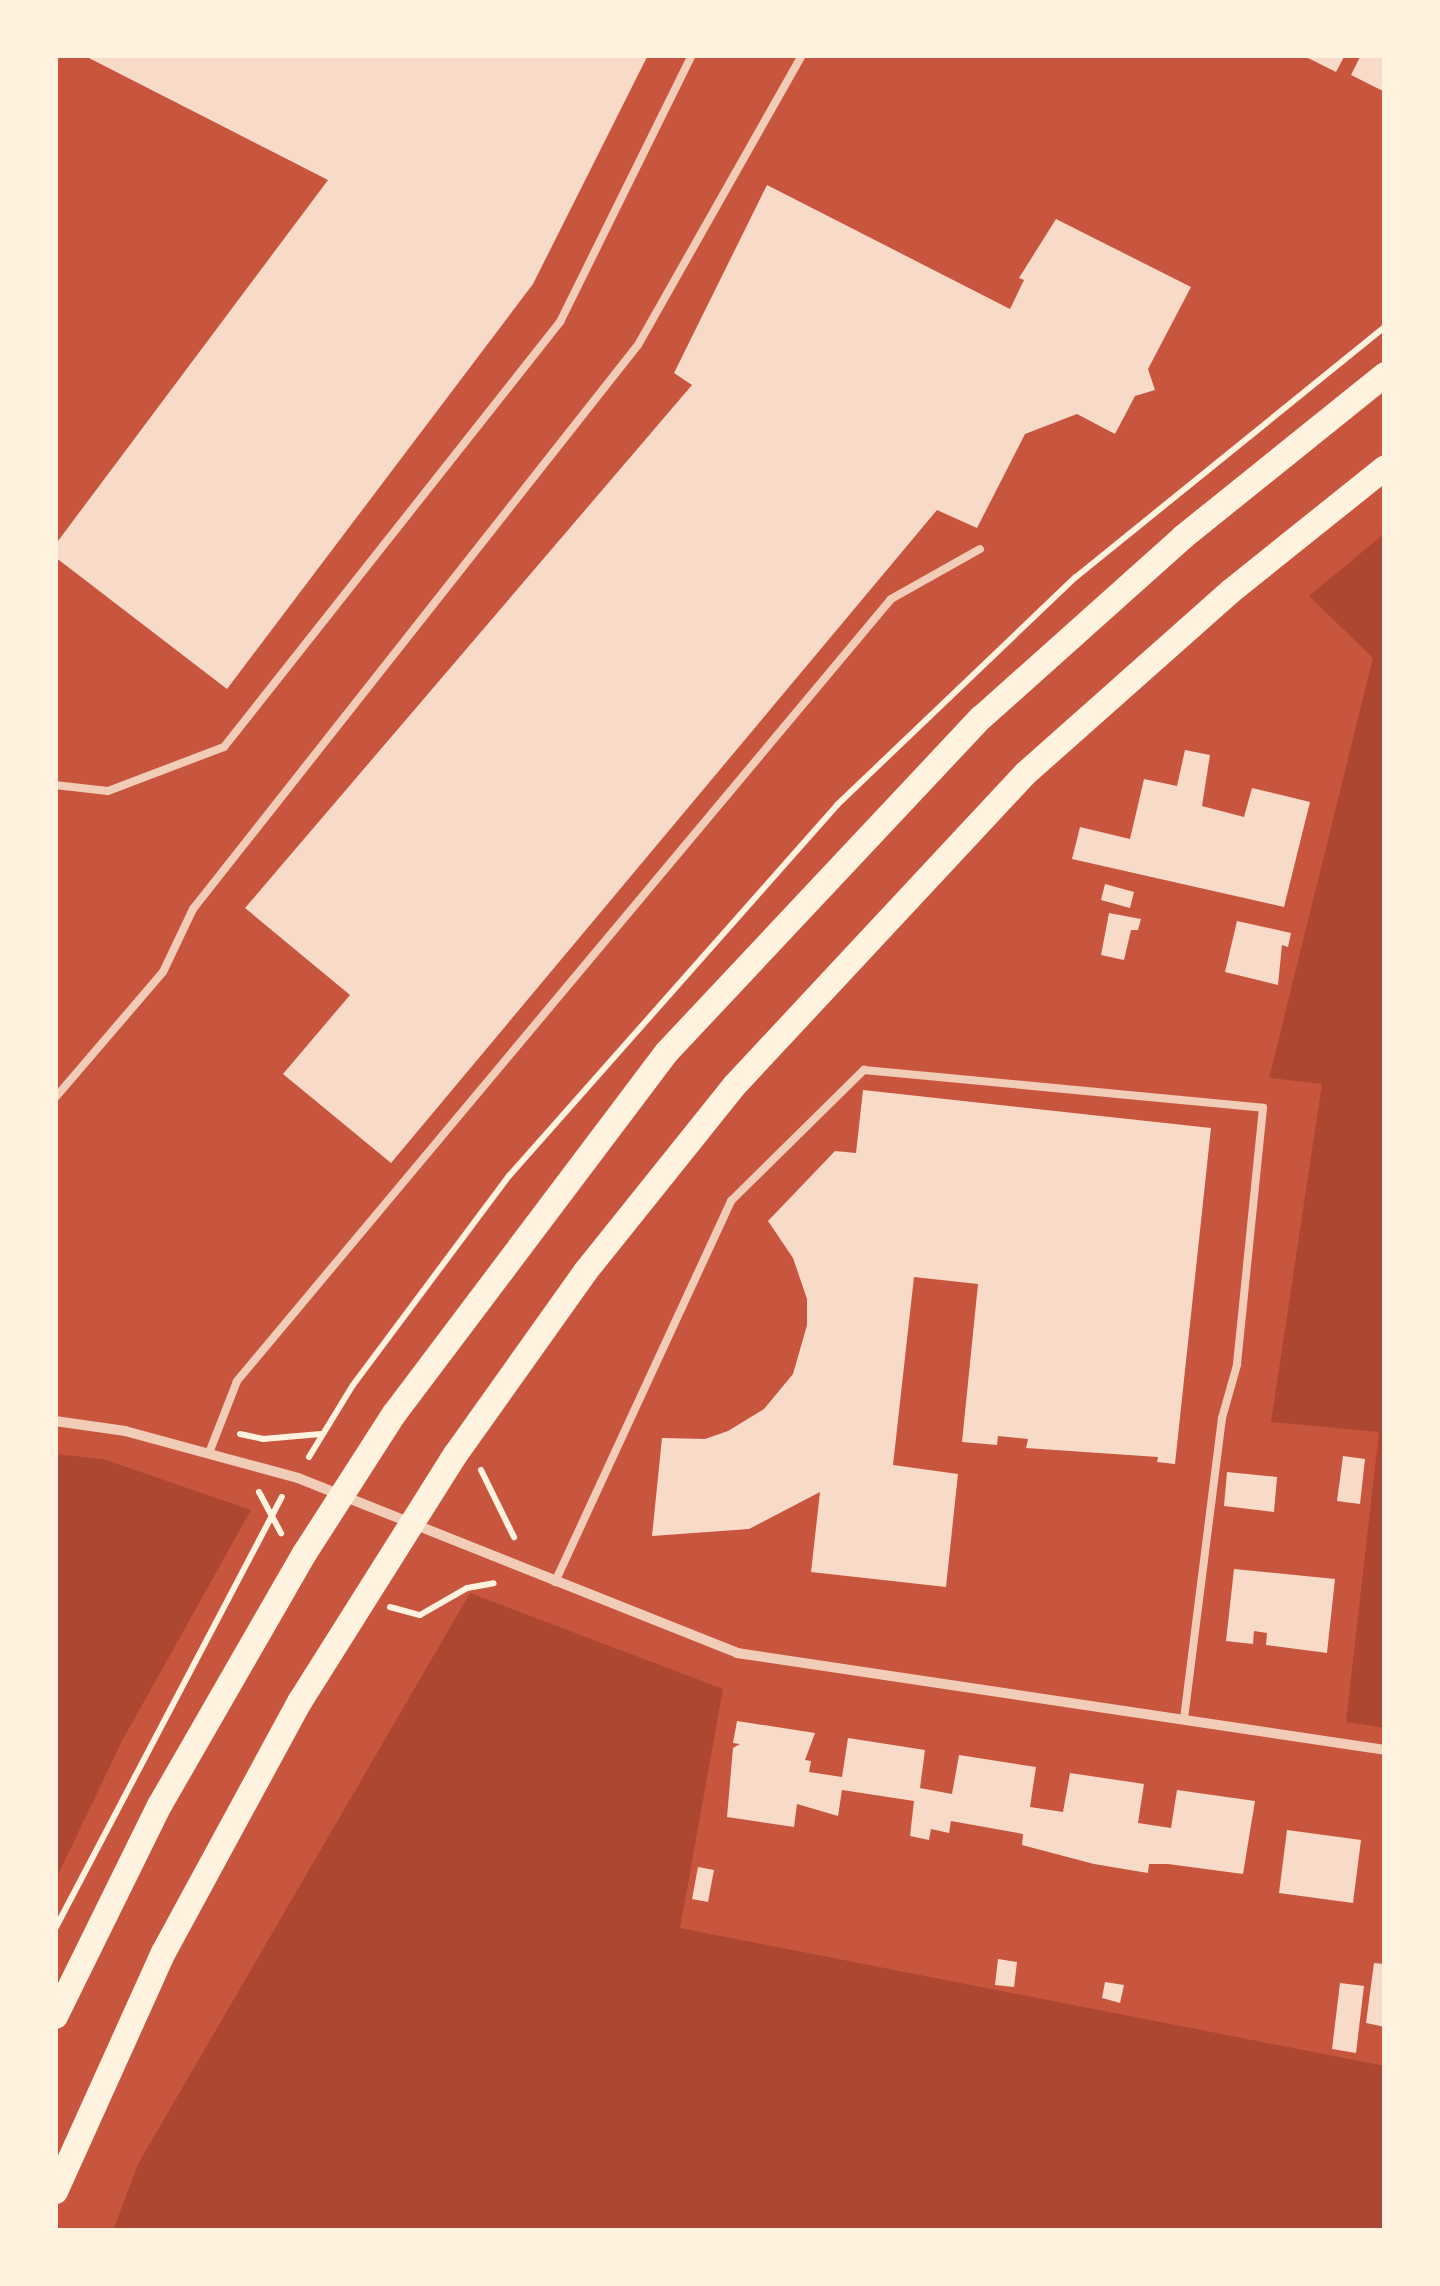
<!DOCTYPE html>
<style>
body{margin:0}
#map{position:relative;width:1440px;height:2286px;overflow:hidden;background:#c8553d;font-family:Cabin,sans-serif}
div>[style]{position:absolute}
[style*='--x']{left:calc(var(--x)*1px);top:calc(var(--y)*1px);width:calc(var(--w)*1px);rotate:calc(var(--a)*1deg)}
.green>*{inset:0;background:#ae4732}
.building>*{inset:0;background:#f7dbc8}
.path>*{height:6px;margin:-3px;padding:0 3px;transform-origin:3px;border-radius:3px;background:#fff3e0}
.service>*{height:8px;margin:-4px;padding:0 4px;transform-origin:4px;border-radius:4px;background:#f1ccb7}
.minor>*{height:10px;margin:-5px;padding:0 5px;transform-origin:5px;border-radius:5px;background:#f1ccb7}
.primary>*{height:25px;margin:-12.5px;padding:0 12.5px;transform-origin:12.5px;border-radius:12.5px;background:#fff3e0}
span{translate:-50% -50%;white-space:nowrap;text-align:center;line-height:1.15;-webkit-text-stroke:9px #fff3e0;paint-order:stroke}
.frame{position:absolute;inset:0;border:58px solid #fff3e0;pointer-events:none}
</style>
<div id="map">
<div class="green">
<div style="clip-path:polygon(1385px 533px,1385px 1728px,1346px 1722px,1379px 1432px,1271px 1422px,1322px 1084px,1269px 1078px,1373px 658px,1309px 596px)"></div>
<div style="clip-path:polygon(55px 1454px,103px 1459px,251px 1510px,122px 1741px,55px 1881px)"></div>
<div style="clip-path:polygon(470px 1593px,723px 1689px,680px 1928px,1385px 2066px,1385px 2231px,113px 2231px,138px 2164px)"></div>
</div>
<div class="building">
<div style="clip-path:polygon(83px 55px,647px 57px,533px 284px,227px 689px,55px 557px,55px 545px,328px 180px)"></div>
<div style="clip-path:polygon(1302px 55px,1345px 55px,1336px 72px)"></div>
<div style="clip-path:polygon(1361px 55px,1385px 55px,1385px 92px,1351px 75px)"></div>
<div style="clip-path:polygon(767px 185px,1010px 309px,1024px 280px,1019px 278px,1056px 219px,1191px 287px,1148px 369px,1155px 390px,1135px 396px,1115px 434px,1077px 414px,1025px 434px,977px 528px,937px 510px,391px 1163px,283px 1074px,350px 995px,245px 908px,692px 385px,674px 373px)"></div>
<div style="clip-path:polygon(1185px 750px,1210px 755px,1202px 806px,1244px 817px,1252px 788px,1310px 802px,1284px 907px,1072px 859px,1080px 827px,1130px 839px,1144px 779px,1177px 786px)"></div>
<div style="clip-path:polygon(1105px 884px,1134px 892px,1130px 908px,1101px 900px)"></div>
<div style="clip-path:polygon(1109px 913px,1141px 919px,1138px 930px,1131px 930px,1124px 960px,1101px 955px)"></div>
<div style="clip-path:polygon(1237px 921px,1291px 933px,1288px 947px,1282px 945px,1278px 985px,1225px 972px)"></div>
<div style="clip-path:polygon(863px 1090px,1211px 1128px,1175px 1464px,1157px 1462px,1158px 1457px,1026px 1448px,1028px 1439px,998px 1436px,997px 1445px,962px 1442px,978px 1284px,914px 1277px,893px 1465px,958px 1474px,946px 1587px,811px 1572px,820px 1492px,749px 1529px,652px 1536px,662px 1438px,705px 1439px,728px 1431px,764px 1409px,793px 1374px,807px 1325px,807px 1299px,793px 1258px,768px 1221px,835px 1151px,856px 1153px)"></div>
<div style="clip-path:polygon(1343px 1456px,1365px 1459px,1360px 1504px,1337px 1501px)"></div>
<div style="clip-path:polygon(1227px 1472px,1277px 1477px,1274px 1512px,1224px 1506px)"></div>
<div style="clip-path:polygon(1234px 1569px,1335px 1579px,1327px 1653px,1266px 1645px,1267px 1633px,1254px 1631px,1253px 1644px,1226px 1641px)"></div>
<div style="clip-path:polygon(737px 1721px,815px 1733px,805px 1760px,811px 1761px,809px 1772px,842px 1777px,848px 1738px,925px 1750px,920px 1788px,952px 1794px,959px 1755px,1036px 1767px,1030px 1807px,1063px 1812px,1070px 1773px,1144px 1784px,1138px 1823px,1171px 1828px,1177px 1790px,1255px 1801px,1243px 1874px,1168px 1864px,1149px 1864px,1148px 1873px,1094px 1864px,1022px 1845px,1023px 1834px,951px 1821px,949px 1833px,931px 1829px,929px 1840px,910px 1836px,914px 1801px,842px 1790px,838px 1816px,797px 1804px,794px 1827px,727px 1817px,733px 1748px,740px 1744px,733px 1743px)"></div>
<div style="clip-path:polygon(1287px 1830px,1361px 1840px,1353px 1903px,1279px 1893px)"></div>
<div style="clip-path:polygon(698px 1867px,714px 1870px,708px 1902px,692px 1899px)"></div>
<div style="clip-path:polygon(998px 1959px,1017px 1962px,1014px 1987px,995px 1985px)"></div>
<div style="clip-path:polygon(1374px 1963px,1385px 1964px,1385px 2027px,1366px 2023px)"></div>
<div style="clip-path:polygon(1105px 1982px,1124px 1985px,1120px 2003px,1102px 1998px)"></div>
<div style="clip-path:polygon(1340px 1983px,1364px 1986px,1356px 2053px,1332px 2049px)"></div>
</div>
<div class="path">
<div style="--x:240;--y:1434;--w:24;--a:12"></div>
<div style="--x:263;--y:1439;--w:58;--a:-4.9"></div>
<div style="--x:309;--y:1457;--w:84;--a:-58.6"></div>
<div style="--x:353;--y:1385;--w:261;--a:-53.3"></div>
<div style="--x:509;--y:1176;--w:495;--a:-48.5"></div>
<div style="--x:837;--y:805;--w:330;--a:-43.7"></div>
<div style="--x:1076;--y:577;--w:397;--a:-39"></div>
<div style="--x:481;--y:1470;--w:75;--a:63.8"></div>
<div style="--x:259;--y:1492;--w:47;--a:61.8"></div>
<div style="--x:390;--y:1607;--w:31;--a:15"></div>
<div style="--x:420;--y:1615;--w:54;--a:-29.9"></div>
<div style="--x:467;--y:1588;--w:27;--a:-10"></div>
<div style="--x:55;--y:1929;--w:488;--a:-62.3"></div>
</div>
<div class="service">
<div style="--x:55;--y:785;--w:53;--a:6.5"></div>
<div style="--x:108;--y:791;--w:124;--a:-20.8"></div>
<div style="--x:224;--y:747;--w:542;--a:-51.67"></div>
<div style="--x:560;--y:322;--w:298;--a:-63.7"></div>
<div style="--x:55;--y:1098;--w:166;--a:-49.4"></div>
<div style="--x:163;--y:972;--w:70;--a:-64.5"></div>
<div style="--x:193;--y:909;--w:718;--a:-51.73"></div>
<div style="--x:638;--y:345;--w:333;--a:-60.5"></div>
<div style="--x:209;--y:1453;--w:77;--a:-68.7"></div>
<div style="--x:237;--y:1381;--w:1019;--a:-50.09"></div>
<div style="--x:891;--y:599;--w:102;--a:-29.3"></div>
<div style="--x:555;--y:1582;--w:420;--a:-65.2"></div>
<div style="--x:731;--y:1201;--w:187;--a:-44.6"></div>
<div style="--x:864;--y:1070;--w:401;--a:5.4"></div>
<div style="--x:1263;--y:1108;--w:258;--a:95.8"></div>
<div style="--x:1237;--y:1365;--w:55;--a:105.8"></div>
<div style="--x:1222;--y:1418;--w:302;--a:97.2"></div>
</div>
<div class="minor">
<div style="--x:55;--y:1421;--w:71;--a:8.1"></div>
<div style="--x:125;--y:1431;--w:179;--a:15.2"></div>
<div style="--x:298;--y:1478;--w:473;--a:21.7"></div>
<div style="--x:737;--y:1653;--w:655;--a:8.51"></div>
</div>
<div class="primary">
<div style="--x:55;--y:2016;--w:235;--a:-63.8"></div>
<div style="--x:159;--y:1805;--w:291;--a:-60.1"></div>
<div style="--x:304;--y:1553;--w:166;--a:-57.3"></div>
<div style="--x:394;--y:1413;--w:452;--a:-53"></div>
<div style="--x:666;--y:1052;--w:460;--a:-46.8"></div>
<div style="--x:981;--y:717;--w:270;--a:-41.8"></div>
<div style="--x:1182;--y:537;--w:260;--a:-38.8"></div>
<div style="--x:55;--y:2191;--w:262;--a:-65.7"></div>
<div style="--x:163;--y:1952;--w:287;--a:-61.5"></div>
<div style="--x:300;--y:1700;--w:291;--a:-57.8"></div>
<div style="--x:455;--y:1454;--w:224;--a:-54.6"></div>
<div style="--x:585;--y:1271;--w:238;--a:-51.3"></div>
<div style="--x:734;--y:1085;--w:427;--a:-47"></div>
<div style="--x:1025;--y:773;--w:274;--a:-41.6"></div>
<div style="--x:1230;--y:591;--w:198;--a:-38.7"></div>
</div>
<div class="frame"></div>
</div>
